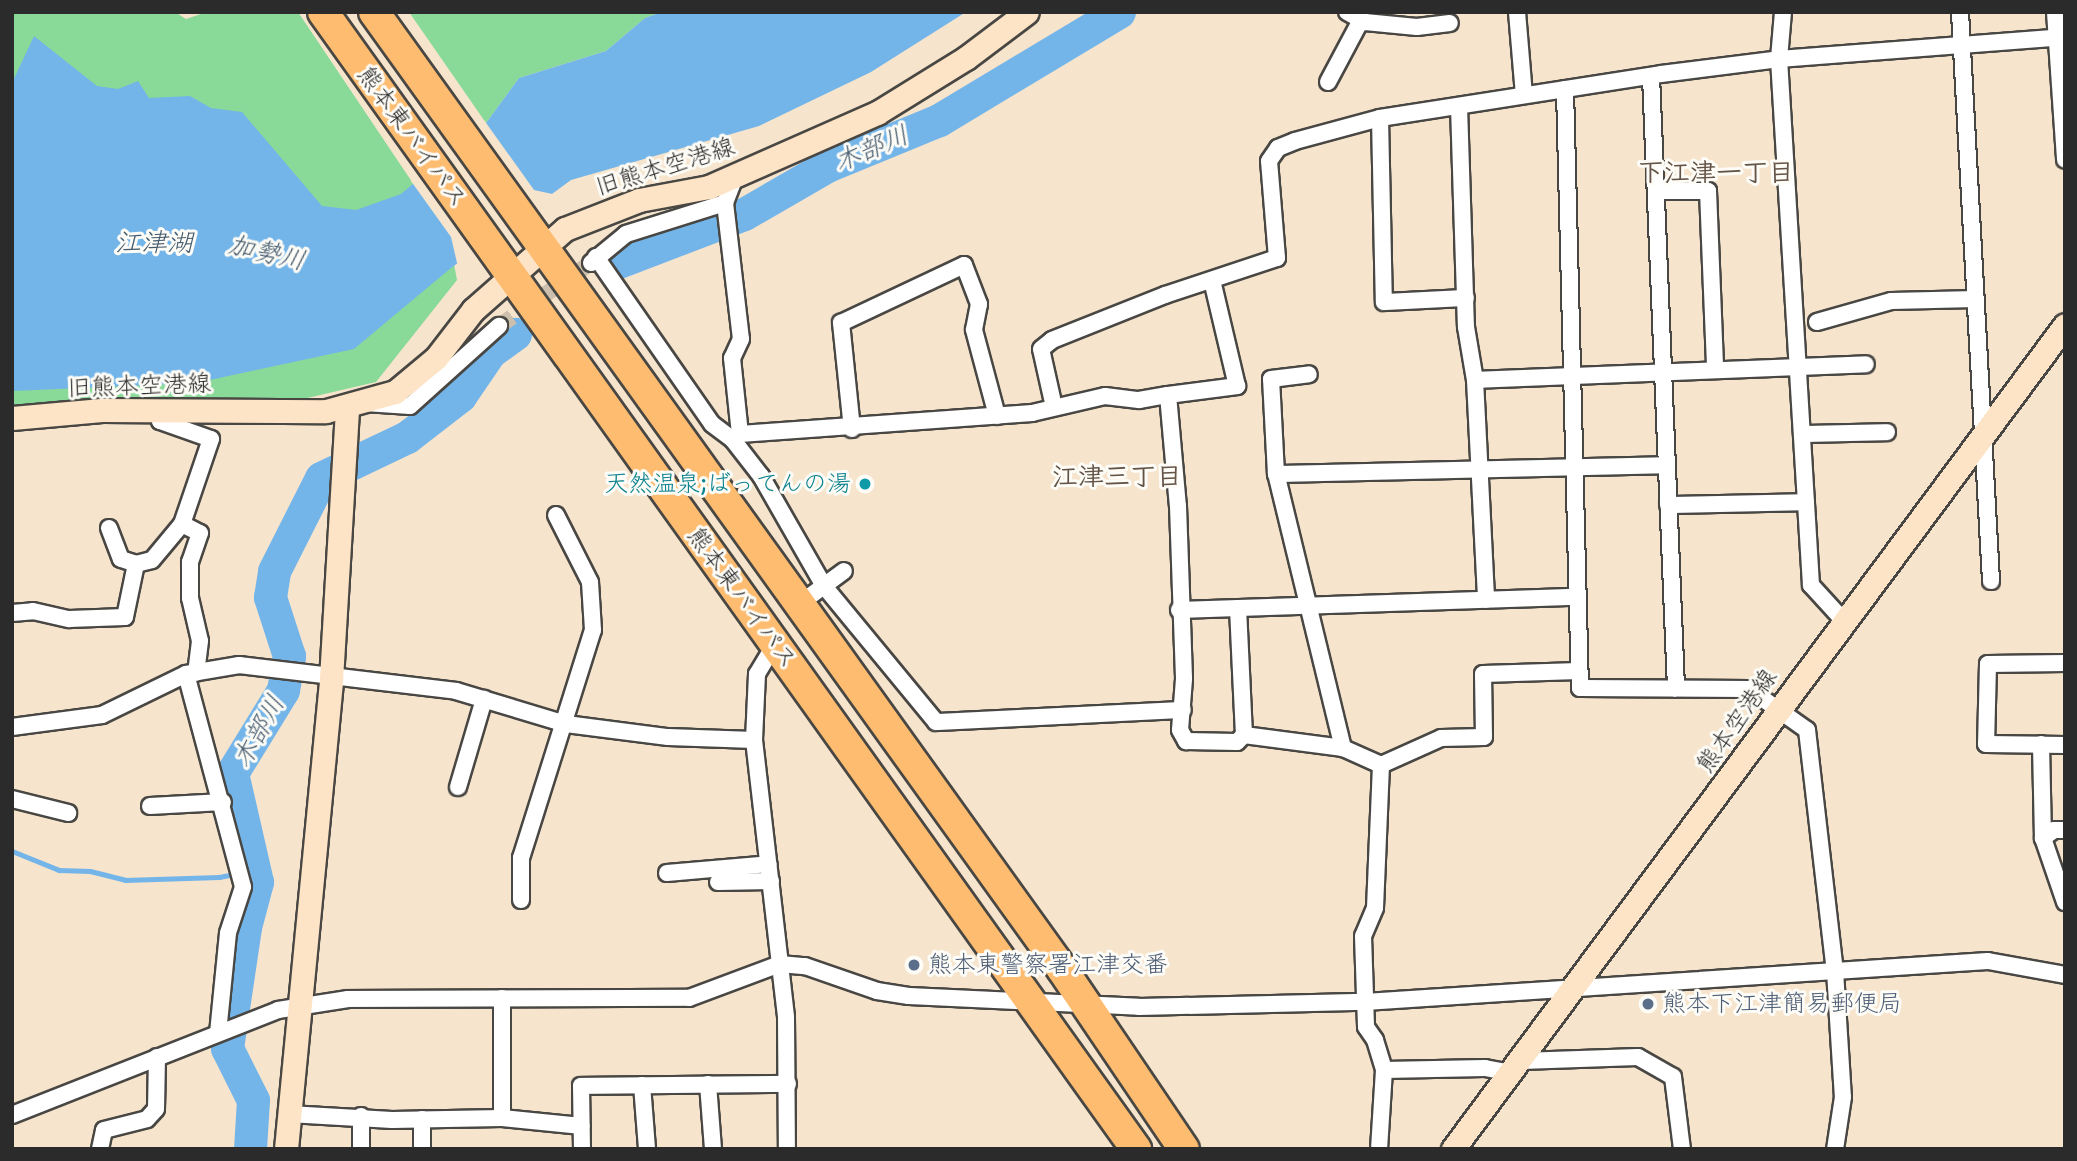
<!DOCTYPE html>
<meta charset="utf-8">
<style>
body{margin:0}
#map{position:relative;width:2077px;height:1161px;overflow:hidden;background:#f6e4cd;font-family:"Shantell Sans","Klee One",sans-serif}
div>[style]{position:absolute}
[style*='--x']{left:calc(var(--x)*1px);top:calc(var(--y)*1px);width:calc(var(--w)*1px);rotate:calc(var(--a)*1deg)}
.green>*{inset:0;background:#89d999}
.water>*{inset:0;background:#74b5e9}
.pier>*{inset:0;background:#f6e4cd}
.stream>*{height:5px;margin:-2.5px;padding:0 2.5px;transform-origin:2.5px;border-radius:2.5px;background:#74b5e9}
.river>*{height:33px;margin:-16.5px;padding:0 16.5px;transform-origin:16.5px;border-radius:16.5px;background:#74b5e9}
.street-tunnel>*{height:16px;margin-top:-8px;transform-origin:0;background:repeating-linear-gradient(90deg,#cdbfad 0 16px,transparent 0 24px)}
.roads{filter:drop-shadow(2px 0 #494743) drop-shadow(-2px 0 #494743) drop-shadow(0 2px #494743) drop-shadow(0 -2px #494743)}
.street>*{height:16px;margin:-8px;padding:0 8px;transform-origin:8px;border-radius:8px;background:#fff}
.secondary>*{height:23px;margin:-11.5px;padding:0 11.5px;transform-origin:11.5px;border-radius:11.5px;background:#fee4c6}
.highway>*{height:30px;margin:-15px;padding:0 15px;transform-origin:15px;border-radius:15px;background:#fdbc70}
.dots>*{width:19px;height:19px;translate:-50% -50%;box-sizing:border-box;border:4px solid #fdfcf7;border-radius:50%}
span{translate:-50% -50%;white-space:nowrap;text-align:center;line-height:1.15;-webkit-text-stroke:6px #fdfcf7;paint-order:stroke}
.street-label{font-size:24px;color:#2b2b2b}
.culture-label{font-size:24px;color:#0d838f}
.right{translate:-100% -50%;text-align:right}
.service-label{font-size:24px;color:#4e5e75}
.left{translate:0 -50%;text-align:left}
.water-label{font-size:26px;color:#455b6e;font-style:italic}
.neighbourhood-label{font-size:26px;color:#645447;font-weight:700}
.frame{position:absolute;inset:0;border:14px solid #2b2b2b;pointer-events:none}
</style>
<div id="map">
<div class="green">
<div style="clip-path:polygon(12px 12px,175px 12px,186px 19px,207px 12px,298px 12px,449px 237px,457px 280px,376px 382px,303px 399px,12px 406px)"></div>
<div style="clip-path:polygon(409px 12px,662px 12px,645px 18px,606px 51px,519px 78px,486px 123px)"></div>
</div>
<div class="water">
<div style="clip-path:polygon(662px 12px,966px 12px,871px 72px,759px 126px,571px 180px,451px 268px,354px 349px,196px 383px,12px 391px,12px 83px,34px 36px,97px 86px,118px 89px,138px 81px,149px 98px,190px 96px,211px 108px,242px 112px,322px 206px,356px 210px,401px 194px,486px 123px,519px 78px,606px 51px,645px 18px)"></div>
</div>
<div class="pier">
<div style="clip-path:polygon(484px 120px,534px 190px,557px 195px,458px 267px,451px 237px,411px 181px)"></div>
</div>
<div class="stream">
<div style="--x:12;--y:851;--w:51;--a:22"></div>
<div style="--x:59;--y:870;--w:31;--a:2"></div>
<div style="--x:90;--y:871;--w:36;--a:14"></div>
<div style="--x:125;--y:880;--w:94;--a:-1.8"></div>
<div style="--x:219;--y:877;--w:36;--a:-11"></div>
</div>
<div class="river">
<div style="--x:613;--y:264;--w:140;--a:-20.9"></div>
<div style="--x:744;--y:214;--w:96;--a:-30"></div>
<div style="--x:827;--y:166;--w:121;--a:-22.3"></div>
<div style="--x:939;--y:120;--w:210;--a:-31"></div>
<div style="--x:250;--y:1149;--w:49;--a:-86.5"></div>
<div style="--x:253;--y:1100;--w:58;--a:-116.6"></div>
<div style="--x:227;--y:1048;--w:122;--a:-81.5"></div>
<div style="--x:245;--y:927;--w:47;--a:-75.1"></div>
<div style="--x:257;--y:882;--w:112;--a:-102.9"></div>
<div style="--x:232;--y:773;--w:97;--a:-58.4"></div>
<div style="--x:283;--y:690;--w:35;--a:-80"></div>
<div style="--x:289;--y:656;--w:62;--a:-107.9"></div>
<div style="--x:270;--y:597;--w:26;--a:-81"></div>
<div style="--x:274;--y:571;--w:104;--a:-63.2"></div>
<div style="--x:321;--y:478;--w:95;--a:-25.5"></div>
<div style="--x:407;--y:437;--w:67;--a:-37.7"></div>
<div style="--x:460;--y:396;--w:53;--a:-55.7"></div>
<div style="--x:490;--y:352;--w:31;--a:-36"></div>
</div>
<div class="street-tunnel">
<div style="--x:499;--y:326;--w:112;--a:-34.4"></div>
</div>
<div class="roads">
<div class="street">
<div style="--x:1347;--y:12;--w:21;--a:29"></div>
<div style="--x:1365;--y:22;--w:52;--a:5.5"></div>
<div style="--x:1417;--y:27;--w:33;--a:-7"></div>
<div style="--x:1517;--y:12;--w:83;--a:85.2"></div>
<div style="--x:1783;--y:12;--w:47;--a:94.9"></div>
<div style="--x:1779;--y:59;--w:527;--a:86.52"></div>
<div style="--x:1811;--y:585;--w:47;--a:47.6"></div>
<div style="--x:1960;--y:12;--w:570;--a:86.88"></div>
<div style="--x:2055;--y:12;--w:148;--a:86.1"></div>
<div style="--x:1651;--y:76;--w:613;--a:87.66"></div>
<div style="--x:1328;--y:82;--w:70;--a:-62"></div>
<div style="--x:1565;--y:89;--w:599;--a:88.57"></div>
<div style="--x:1580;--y:688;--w:169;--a:0.3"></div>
<div style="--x:1749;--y:689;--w:71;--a:35.3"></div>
<div style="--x:1807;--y:730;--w:243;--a:83.4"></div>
<div style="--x:1835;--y:971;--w:126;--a:86.4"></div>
<div style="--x:1843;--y:1097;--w:53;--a:98.7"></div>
<div style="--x:1459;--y:106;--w:221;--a:88.2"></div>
<div style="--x:1466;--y:327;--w:54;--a:80.4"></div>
<div style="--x:1475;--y:380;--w:220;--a:87.1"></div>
<div style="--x:1380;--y:118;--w:184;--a:88.8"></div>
<div style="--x:1384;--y:302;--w:82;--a:-2.8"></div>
<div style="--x:1656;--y:191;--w:52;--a:0"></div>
<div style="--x:1708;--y:191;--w:178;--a:87.7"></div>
<div style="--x:725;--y:203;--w:137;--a:83.3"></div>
<div style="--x:741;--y:339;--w:21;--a:115"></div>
<div style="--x:732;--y:358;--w:76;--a:84"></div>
<div style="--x:596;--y:257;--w:203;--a:55.2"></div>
<div style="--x:712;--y:424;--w:26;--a:37"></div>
<div style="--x:733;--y:440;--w:46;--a:52.1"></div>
<div style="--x:761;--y:476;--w:127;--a:60.2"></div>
<div style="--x:824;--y:586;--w:176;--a:50.5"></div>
<div style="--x:936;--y:722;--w:247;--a:-2.8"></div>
<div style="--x:591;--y:263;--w:45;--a:-39.6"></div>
<div style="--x:626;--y:234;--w:104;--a:-17.4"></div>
<div style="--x:725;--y:203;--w:28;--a:-69"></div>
<div style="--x:1817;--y:322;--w:77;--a:-15.8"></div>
<div style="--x:1891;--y:301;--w:85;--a:-1.3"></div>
<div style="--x:1475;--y:380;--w:391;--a:-2.3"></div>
<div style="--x:1168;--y:395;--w:70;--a:-7.4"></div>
<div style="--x:1237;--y:386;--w:109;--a:-103.3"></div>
<div style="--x:365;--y:403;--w:45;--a:3.8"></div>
<div style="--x:410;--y:406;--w:120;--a:-42"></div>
<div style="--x:1054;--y:407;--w:59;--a:-102.6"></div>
<div style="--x:1041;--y:349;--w:14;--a:-39"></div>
<div style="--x:1052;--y:340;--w:122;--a:-21.7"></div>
<div style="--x:1165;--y:295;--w:118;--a:-18.3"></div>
<div style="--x:1277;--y:258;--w:97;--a:-94.7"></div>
<div style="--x:1269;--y:161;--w:16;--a:-55"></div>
<div style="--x:1278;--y:148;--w:18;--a:-22"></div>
<div style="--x:1295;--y:141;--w:88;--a:-15.1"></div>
<div style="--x:1380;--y:118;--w:284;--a:-8.9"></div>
<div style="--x:1661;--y:74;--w:119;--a:-7.2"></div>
<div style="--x:1779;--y:59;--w:287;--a:-4.4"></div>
<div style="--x:160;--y:409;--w:12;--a:90"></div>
<div style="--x:160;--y:421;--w:54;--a:19.4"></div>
<div style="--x:211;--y:439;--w:90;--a:108.8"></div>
<div style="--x:182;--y:524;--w:20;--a:27"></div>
<div style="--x:200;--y:533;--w:31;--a:109"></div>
<div style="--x:190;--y:562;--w:36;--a:90"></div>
<div style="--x:190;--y:598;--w:44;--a:76.9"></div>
<div style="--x:200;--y:641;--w:32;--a:97"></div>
<div style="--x:852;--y:429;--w:107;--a:-95.9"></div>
<div style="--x:841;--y:323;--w:136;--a:-25.2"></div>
<div style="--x:964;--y:265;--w:42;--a:69"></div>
<div style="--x:979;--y:304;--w:26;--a:101"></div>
<div style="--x:974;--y:330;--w:89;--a:75"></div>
<div style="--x:1802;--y:434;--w:85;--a:-1.3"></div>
<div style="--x:733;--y:440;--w:9;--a:-41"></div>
<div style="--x:740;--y:434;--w:293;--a:-4.1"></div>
<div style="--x:1032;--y:413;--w:75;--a:-13.1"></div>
<div style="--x:1105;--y:396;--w:34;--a:7"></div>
<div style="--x:1139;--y:400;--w:29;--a:-10"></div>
<div style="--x:1168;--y:395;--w:111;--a:84.9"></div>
<div style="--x:1178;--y:506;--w:173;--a:88"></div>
<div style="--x:1184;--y:679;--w:51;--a:94.5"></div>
<div style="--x:1180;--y:730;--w:13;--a:61"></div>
<div style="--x:1186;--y:741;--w:51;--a:1.1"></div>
<div style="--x:1237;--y:742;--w:10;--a:-45"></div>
<div style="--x:1244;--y:735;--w:100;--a:7.5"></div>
<div style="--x:1343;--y:748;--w:42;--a:24.1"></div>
<div style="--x:1381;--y:765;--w:143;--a:92.4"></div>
<div style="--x:1375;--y:908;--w:30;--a:113"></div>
<div style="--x:1363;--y:936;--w:91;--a:88.1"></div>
<div style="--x:1366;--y:1027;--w:16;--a:55"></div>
<div style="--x:1375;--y:1040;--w:31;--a:73"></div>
<div style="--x:1384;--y:1070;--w:79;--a:93.6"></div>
<div style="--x:1276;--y:474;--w:95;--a:-93"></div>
<div style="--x:1271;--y:379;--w:38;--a:-7"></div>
<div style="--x:1668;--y:505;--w:138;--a:-1.2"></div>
<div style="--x:109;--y:528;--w:33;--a:69"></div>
<div style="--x:121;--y:559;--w:16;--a:18"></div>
<div style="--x:136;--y:564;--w:16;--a:-14"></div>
<div style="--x:152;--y:560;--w:47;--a:-50.2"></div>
<div style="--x:798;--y:605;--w:57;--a:-36.5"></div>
<div style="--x:1238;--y:608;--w:127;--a:87.3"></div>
<div style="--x:1179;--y:610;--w:397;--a:-1.9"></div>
<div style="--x:12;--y:613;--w:21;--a:-5"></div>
<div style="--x:33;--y:611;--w:37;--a:13"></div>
<div style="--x:69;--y:619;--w:56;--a:-2"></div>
<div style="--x:125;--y:617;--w:54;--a:-78.3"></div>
<div style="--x:775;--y:644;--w:35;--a:121"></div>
<div style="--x:757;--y:674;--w:66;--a:92.6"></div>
<div style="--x:754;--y:740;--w:279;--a:83.4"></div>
<div style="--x:786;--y:1017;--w:132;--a:89.6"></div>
<div style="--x:2065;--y:663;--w:77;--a:179.3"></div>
<div style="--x:1988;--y:664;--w:80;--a:91.4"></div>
<div style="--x:1986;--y:744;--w:79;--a:0.7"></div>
<div style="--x:186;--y:674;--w:220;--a:75"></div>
<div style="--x:243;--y:887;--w:48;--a:108.1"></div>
<div style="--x:228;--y:933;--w:100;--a:95.7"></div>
<div style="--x:12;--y:727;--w:91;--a:-7.6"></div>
<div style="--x:102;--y:715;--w:93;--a:-26"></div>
<div style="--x:186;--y:674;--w:54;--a:-9.6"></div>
<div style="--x:239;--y:665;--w:219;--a:6.8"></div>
<div style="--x:456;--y:691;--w:115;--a:16.7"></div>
<div style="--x:566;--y:724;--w:103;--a:7.3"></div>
<div style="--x:668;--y:737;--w:86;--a:2"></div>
<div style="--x:2041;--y:744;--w:94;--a:88.8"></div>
<div style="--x:1343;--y:748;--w:282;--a:-103.7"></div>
<div style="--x:1276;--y:474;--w:391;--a:-1.3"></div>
<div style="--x:1381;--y:765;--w:66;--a:-24.2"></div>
<div style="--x:1441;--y:738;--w:43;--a:-1.3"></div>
<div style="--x:1484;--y:737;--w:63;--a:-90.9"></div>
<div style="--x:1483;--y:674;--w:96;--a:-1.8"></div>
<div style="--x:458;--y:787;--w:92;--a:-73.5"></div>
<div style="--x:12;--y:799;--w:58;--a:14"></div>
<div style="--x:150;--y:806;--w:73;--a:-3.1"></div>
<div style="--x:2065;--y:830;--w:11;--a:180"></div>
<div style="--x:2054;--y:830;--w:14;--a:144"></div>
<div style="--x:2043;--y:838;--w:68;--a:71"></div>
<div style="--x:667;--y:873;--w:102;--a:-5"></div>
<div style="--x:718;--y:882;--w:53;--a:-1.1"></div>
<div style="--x:521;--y:900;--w:42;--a:-90"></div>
<div style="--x:521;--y:858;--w:239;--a:-72.5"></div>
<div style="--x:593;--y:630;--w:48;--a:-93.6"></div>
<div style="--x:590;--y:582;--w:75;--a:-116.9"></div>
<div style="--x:1521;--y:1061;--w:117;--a:-2"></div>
<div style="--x:1638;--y:1057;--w:40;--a:29.7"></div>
<div style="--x:1673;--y:1077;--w:73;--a:82.9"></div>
<div style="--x:1384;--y:1070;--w:101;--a:-1.1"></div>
<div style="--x:1485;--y:1068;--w:26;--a:11"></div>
<div style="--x:708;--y:1084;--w:65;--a:85.6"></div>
<div style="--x:642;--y:1085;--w:64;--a:85.5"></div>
<div style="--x:289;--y:1114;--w:103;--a:3.3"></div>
<div style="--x:392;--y:1120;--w:110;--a:-1"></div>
<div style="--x:502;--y:1118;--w:80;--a:5.7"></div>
<div style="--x:12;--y:1115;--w:286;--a:-21.5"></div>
<div style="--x:278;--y:1010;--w:71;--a:-8.9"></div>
<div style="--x:348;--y:999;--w:341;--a:-0.2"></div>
<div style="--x:689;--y:998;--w:97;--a:-20.5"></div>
<div style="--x:780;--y:964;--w:25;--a:5"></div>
<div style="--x:805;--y:966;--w:76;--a:19.1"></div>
<div style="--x:877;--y:991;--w:32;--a:9"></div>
<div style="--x:909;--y:996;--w:230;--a:2.7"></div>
<div style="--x:1139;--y:1007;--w:226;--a:-1.3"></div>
<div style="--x:1365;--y:1002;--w:624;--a:-3.77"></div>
<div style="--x:1988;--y:961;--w:78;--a:10.3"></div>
<div style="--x:502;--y:1118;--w:120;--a:-90"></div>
<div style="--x:100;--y:1149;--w:19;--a:-78"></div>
<div style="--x:104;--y:1130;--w:44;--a:-14.3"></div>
<div style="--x:147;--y:1119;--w:13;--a:-48"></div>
<div style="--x:156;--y:1109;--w:52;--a:-88.9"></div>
<div style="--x:361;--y:1149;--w:33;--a:-90"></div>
<div style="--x:422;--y:1149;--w:30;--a:-90"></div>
<div style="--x:582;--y:1149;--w:63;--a:-90.9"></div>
<div style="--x:581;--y:1086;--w:207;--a:-0.6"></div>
</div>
<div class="secondary">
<div style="--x:12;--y:418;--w:90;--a:-5.1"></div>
<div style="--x:102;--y:410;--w:224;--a:0.3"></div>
<div style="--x:326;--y:411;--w:72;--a:-15.4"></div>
<div style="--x:395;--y:392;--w:53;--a:-39.7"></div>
<div style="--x:436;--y:358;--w:61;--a:-52.4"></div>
<div style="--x:473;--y:310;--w:123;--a:-41.4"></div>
<div style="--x:565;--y:229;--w:79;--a:-21.4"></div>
<div style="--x:639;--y:200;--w:71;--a:-10.5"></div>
<div style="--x:709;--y:187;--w:184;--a:-23.8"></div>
<div style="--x:877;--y:113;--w:105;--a:-31.7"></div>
<div style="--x:966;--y:58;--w:76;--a:-37"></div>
<div style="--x:286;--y:1149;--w:472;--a:-84.5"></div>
<div style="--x:331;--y:679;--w:272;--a:-86.6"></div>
<div style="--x:1453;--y:1149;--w:1026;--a:-53.4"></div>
</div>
<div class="highway">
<div style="--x:323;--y:12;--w:1398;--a:54.43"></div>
<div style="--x:374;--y:12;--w:1179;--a:54.29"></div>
<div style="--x:1062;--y:969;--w:217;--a:55.9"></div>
</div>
</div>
<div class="dots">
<div style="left:865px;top:484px;background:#0f9aa8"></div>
<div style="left:914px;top:965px;background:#5c6f8a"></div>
<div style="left:1648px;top:1004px;background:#5c6f8a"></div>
</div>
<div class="street-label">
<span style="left:412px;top:137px;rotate:54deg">熊本東バイパス</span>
<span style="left:665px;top:167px;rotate:-17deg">旧熊本空港線</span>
<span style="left:139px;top:386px;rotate:-2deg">旧熊本空港線</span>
<span style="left:742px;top:598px;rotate:54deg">熊本東バイパス</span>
<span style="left:1737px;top:721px;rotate:-55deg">熊本空港線</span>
</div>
<div class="culture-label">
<span class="right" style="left:851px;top:484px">天然温泉;ばってんの湯</span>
</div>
<div class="service-label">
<span class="left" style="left:928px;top:965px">熊本東警察署江津交番</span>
<span class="left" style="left:1662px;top:1004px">熊本下江津簡易郵便局</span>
</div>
<div class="water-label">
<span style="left:871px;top:148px;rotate:-23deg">木部川</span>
<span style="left:154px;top:242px">江津湖</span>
<span style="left:267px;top:252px;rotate:13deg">加勢川</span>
<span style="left:258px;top:731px;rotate:-61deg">木部川</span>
</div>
<div class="neighbourhood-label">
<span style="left:1716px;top:172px">下江津一丁目</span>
<span style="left:1117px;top:476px">江津三丁目</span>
</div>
<div class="frame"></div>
</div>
